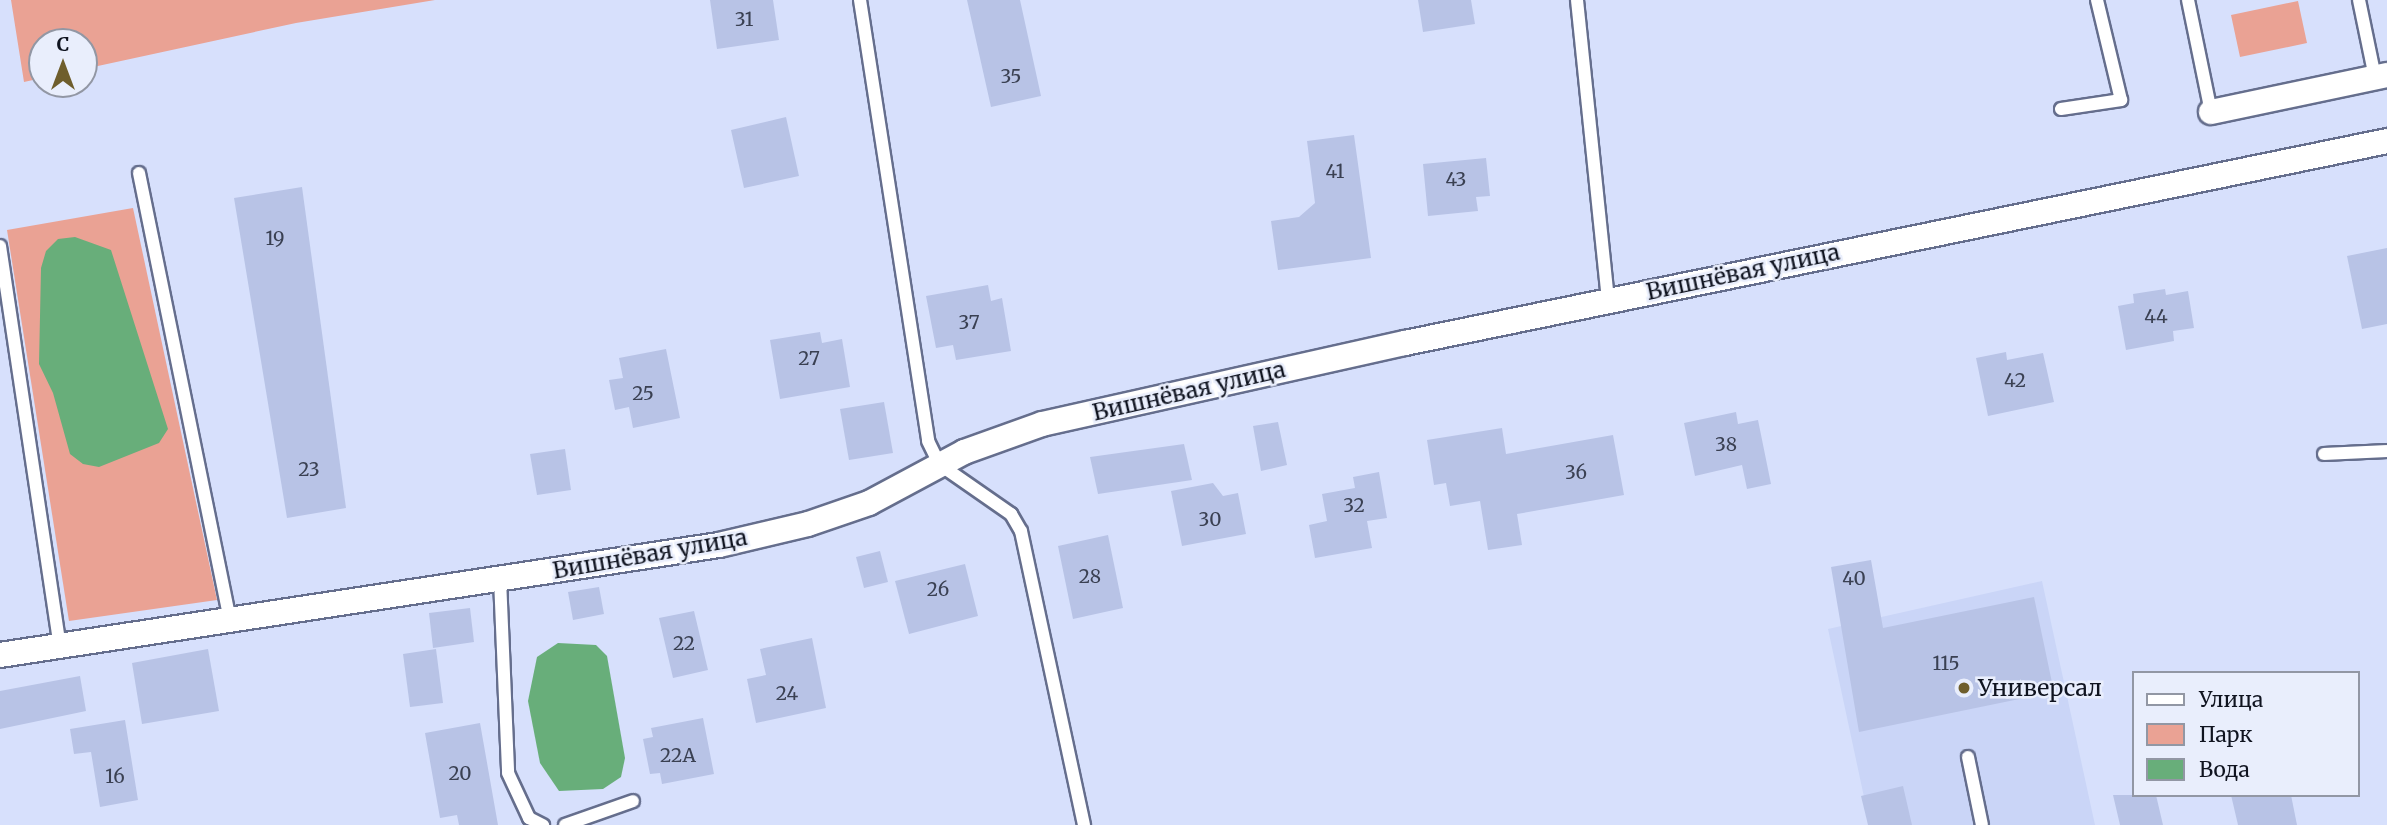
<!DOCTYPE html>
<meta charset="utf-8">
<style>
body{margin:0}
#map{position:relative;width:2387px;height:825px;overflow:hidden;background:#d7e0fc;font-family:Merriweather,serif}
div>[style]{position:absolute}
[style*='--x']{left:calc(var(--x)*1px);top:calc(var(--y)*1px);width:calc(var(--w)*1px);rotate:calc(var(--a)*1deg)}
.built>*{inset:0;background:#cad5f7}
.green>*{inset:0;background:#eaa294}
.water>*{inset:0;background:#68ae7a}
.building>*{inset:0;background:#b8c3e6}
.roads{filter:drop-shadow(2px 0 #656e8d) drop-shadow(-2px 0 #656e8d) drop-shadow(0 2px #656e8d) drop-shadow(0 -2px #656e8d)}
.lane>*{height:12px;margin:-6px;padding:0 6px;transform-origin:6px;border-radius:6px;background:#fff}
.street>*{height:24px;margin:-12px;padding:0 12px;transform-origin:12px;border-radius:12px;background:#fff}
.dots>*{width:19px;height:19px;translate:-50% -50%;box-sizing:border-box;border:4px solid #e9eefc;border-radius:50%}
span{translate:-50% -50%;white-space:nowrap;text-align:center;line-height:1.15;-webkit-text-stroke:5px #e9eefc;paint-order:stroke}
.number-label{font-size:19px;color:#3a4052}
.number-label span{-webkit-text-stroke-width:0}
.street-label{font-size:23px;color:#101420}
.poi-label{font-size:23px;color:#101420}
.left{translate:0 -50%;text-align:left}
.legend{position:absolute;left:2132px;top:671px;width:228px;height:126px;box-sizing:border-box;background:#e9eefc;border:2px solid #9297a4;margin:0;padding:9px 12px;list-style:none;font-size:21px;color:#101420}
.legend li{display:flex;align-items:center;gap:14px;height:35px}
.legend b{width:35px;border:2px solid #9297a4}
.north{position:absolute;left:28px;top:28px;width:70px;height:70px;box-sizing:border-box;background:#e9eefc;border:2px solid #9297a4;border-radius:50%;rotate:0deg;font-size:19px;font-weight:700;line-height:28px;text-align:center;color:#101420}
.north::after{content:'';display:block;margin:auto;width:24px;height:32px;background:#6f5e2c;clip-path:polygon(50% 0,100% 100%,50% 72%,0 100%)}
</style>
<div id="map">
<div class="built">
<div style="clip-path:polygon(2042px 581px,2095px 825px,1870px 825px,1828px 629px)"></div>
</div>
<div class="green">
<div style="clip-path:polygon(11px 0,435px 0,296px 23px,84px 69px,84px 42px,42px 42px,42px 78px,24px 82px)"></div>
<div style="clip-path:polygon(2298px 1px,2307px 43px,2240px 57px,2231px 15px)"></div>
<div style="clip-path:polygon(133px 208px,217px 600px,69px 621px,7px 230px)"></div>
</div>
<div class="water">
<div style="clip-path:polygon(75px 237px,111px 250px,168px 429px,159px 443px,99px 467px,83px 464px,70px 454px,53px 393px,39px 364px,41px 268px,46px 251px,58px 239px)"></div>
<div style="clip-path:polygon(558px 643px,596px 645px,607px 656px,625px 758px,621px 777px,603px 789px,559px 791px,540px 763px,528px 701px,537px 657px)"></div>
</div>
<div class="building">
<div style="clip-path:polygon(710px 0,773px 0,779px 40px,717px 49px)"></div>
<div style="clip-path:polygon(967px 0,1020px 0,1041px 96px,991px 107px)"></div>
<div style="clip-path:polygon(1418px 0,1471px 0,1475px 24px,1423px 32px)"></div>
<div style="clip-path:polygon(786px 117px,799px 176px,744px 188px,731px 130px)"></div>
<div style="clip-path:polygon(1354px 135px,1371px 258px,1278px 270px,1271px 221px,1299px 217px,1315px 203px,1307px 141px)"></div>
<div style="clip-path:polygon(1486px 158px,1490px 196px,1476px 197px,1478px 211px,1428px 216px,1423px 164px)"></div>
<div style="clip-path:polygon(302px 187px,346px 508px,287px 518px,234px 198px)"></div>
<div style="clip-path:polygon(2387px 248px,2387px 324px,2362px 329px,2347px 256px)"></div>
<div style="clip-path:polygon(988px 285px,991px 301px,1002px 298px,1011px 351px,956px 360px,953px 345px,936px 348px,926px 296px)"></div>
<div style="clip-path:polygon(2165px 289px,2166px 295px,2188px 291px,2194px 328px,2173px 331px,2174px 341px,2126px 350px,2118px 306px,2134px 303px,2133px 294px)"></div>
<div style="clip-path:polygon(820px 332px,822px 343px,842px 339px,850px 387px,780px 399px,770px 340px)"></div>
<div style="clip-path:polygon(666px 349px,680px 418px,633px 428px,629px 407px,615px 410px,609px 380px,623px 378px,619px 358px)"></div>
<div style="clip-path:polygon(2006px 352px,2007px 360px,2043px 353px,2054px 402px,1988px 416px,1976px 358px)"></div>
<div style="clip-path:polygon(884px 402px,893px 453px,849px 460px,840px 409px)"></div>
<div style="clip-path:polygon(1736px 412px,1738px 424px,1758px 420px,1771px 484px,1747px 489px,1742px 465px,1695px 476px,1684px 423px)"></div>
<div style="clip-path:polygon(1278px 422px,1287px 465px,1261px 471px,1253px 426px)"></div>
<div style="clip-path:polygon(1502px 428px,1506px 454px,1613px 435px,1624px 495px,1517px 514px,1522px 545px,1488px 550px,1480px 501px,1450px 506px,1446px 483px,1434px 485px,1427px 440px)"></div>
<div style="clip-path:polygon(1184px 444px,1192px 480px,1098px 494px,1090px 457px)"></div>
<div style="clip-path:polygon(565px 449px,571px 490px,537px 495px,530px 454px)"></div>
<div style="clip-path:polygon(1379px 472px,1387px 518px,1367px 521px,1372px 548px,1315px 558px,1309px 525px,1327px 521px,1322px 494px,1355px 488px,1353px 477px)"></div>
<div style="clip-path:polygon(1213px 483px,1223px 496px,1238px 493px,1246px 534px,1182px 546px,1171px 491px)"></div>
<div style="clip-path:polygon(1108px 535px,1123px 608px,1073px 619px,1058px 546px)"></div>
<div style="clip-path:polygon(880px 551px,888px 582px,864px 588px,856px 557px)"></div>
<div style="clip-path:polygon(1871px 560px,1883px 628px,2034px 597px,2054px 692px,1859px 732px,1831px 567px)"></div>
<div style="clip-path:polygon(965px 564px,978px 616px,909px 634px,895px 581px)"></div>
<div style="clip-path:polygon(599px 587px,604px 614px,573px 620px,568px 592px)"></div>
<div style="clip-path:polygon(470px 608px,474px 642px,433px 648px,429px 613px)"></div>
<div style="clip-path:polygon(694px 611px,708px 670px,673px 678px,659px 618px)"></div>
<div style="clip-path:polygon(812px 638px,826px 708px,756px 723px,747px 679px,766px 675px,760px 649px)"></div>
<div style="clip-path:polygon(208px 649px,219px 711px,142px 724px,132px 663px)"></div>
<div style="clip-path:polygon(436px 649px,443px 703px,410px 707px,403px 654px)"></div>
<div style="clip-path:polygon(80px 676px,86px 711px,0 729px,0 691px)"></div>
<div style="clip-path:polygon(703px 718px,714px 774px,662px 784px,660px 773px,650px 774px,643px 739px,653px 737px,651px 728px)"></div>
<div style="clip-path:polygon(125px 720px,138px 800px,100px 807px,91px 752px,74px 754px,70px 729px)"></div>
<div style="clip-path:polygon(480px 723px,498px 825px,459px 825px,457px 815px,440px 818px,425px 733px)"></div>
<div style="clip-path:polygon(1903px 786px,1912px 825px,1868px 825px,1861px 796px)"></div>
<div style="clip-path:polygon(2113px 795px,2156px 795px,2163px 825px,2120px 825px)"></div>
<div style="clip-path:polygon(2231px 795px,2291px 795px,2297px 825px,2238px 825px)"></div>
</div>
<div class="roads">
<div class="lane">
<div style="--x:860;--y:0;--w:446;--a:81.2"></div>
<div style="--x:928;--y:441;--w:25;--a:64"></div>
<div style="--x:939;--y:464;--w:88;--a:34.8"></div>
<div style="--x:1011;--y:514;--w:20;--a:60"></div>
<div style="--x:1021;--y:531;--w:301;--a:77.9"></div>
<div style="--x:1577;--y:0;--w:302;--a:84.1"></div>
<div style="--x:2188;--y:0;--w:114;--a:78.4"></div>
<div style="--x:2359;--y:0;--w:79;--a:78.3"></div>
<div style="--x:2061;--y:109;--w:61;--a:-8.5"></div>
<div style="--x:2121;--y:100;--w:103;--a:-103.5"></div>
<div style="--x:139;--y:173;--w:456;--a:78.5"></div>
<div style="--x:0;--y:246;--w:404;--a:81.5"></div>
<div style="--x:2324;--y:454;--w:63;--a:-2.7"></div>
<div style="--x:500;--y:579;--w:194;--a:87.6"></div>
<div style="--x:508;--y:773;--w:50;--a:65"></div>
<div style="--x:529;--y:818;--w:16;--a:27"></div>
<div style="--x:1968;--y:757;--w:69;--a:78.4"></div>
<div style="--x:565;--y:825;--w:72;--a:-19.4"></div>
</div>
<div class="street">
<div style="--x:2211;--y:112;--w:180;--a:-11.9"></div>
<div style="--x:0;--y:655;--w:727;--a:-8.7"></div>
<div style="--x:719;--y:545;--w:91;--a:-13.3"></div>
<div style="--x:808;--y:524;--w:65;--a:-19"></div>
<div style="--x:869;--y:503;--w:108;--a:-28.2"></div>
<div style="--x:964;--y:452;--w:83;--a:-19.7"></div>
<div style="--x:1042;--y:424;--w:372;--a:-12.6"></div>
<div style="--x:1405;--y:343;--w:1003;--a:-11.62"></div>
</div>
</div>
<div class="dots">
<div style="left:1964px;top:688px;background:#6f5e2c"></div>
</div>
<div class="number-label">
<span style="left:744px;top:20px">31</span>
<span style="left:1011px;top:77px">35</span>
<span style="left:1335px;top:172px">41</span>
<span style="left:1456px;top:180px">43</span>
<span style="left:275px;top:239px">19</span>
<span style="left:2156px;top:317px">44</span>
<span style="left:969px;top:323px">37</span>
<span style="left:809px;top:359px">27</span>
<span style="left:2015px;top:381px">42</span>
<span style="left:643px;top:394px">25</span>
<span style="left:1726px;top:445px">38</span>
<span style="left:309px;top:470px">23</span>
<span style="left:1576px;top:473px">36</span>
<span style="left:1354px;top:506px">32</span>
<span style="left:1210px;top:520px">30</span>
<span style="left:1090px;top:577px">28</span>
<span style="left:1854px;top:579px">40</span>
<span style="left:938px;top:590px">26</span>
<span style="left:684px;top:644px">22</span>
<span style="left:1946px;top:664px">115</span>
<span style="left:787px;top:694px">24</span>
<span style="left:678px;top:756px">22А</span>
<span style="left:460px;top:774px">20</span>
<span style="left:115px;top:777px">16</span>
</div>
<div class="street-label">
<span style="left:1743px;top:272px;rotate:-12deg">Вишнёвая улица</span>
<span style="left:1189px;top:391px;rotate:-13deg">Вишнёвая улица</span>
<span style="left:650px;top:554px;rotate:-10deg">Вишнёвая улица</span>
</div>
<div class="poi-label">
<span class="left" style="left:1978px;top:688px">Универсал</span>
</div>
<ul class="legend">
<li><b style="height:9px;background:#fff"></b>Улица</li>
<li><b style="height:19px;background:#eaa294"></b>Парк</li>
<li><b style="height:19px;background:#68ae7a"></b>Вода</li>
</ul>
<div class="north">С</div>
</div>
